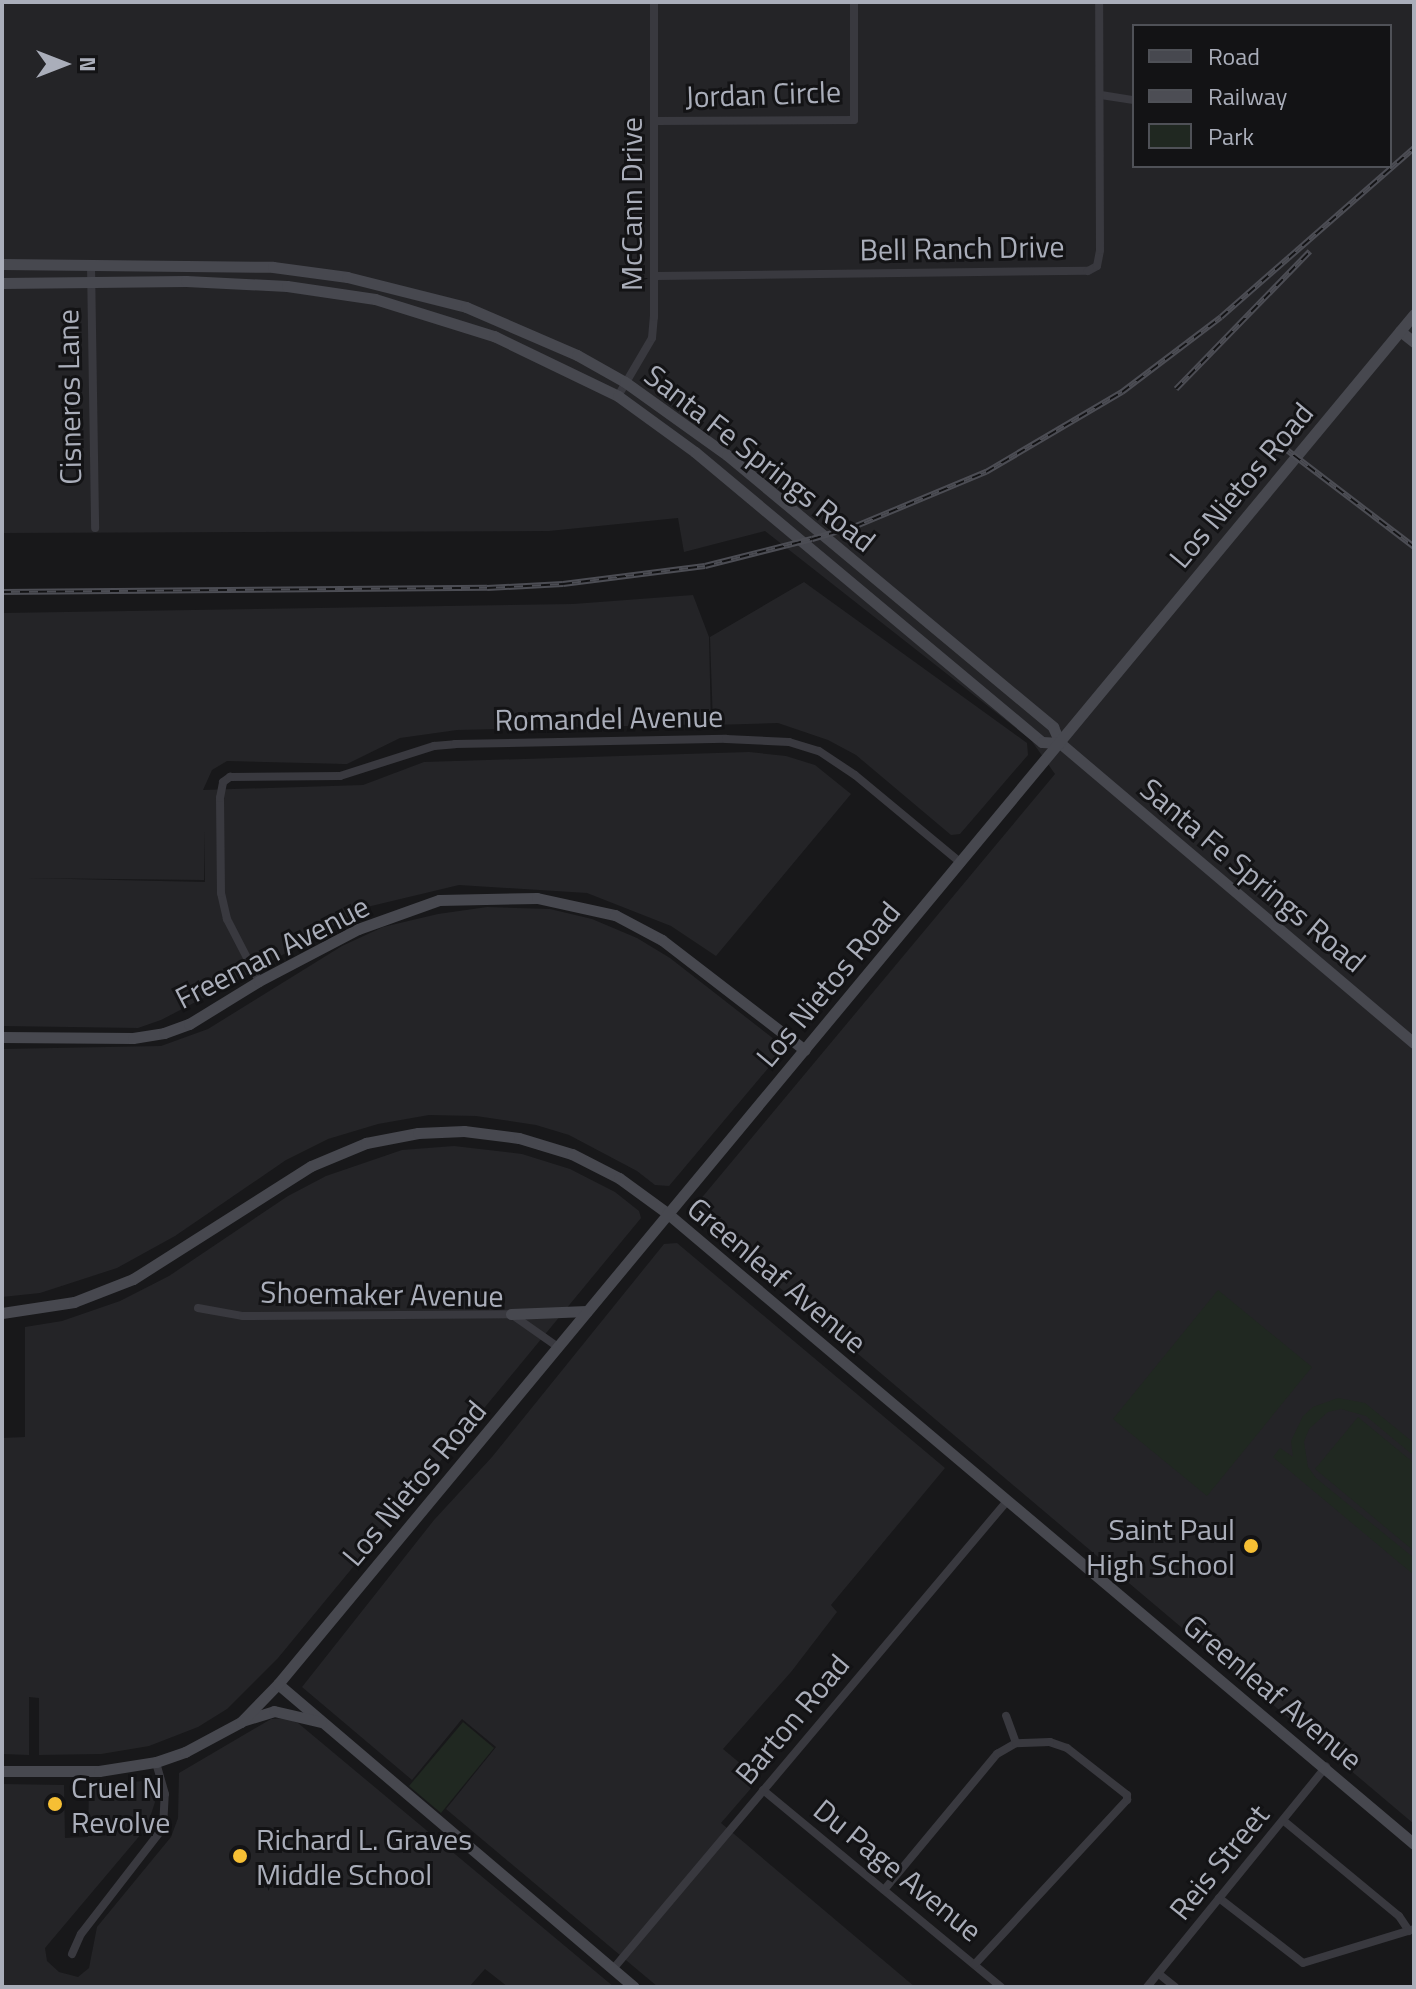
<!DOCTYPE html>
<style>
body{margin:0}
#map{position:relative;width:1416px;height:1989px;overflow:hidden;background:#18181a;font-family:"Titillium Web",sans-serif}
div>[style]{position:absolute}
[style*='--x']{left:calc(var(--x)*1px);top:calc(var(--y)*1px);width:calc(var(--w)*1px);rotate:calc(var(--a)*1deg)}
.built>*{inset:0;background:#242427}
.green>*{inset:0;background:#202821}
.street>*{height:8px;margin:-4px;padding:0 4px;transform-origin:4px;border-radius:4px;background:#39393f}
.secondary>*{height:11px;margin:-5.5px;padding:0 5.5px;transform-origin:5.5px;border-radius:5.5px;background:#47484f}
.rail>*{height:6px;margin-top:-3px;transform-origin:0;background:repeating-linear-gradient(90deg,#131315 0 9px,#4c4d54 0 18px);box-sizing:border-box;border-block:2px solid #4c4d54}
.dots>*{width:22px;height:22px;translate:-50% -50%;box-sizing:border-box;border:4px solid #131315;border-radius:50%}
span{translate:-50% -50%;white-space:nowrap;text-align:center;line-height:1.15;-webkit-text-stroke:6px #131315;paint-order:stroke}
.street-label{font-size:30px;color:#aaaeba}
.poi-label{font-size:30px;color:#aaaeba}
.right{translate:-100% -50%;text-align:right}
.left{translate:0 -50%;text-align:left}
.frame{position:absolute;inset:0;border:4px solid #aaaeba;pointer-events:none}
.legend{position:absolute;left:1132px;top:24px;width:260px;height:144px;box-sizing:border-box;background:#131315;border:2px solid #4f5157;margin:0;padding:10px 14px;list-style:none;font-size:24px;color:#aaaeba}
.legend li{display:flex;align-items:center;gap:16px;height:40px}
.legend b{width:40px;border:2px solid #4f5157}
.north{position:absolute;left:24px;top:24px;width:80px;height:80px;-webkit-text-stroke:6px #131315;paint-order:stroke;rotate:90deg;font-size:22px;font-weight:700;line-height:32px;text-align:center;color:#aaaeba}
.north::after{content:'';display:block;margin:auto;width:28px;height:36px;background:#aaaeba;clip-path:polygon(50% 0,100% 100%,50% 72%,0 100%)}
</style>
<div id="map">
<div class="built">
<div style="clip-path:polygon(evenodd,2px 2px,1414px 2px,1414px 1824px,696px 1217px,694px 1207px,1055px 774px,1031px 740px,765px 531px,684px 552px,678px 518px,549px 531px,2px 533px,2px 2px,1134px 26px,1390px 26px,1390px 166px,1134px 166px,1134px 26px)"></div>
<div style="clip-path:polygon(804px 582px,1027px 743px,1028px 755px,960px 834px,951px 835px,856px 755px,828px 740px,778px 723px,713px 725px,710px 637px)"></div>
<div style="clip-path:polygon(evenodd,693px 595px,709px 637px,711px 724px,457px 730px,400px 738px,347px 764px,227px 761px,212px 770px,203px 790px,363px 785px,424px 762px,749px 752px,786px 756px,815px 765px,851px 794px,716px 956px,671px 926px,587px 893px,459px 885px,367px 907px,238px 980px,161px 1020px,138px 1028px,2px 1026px,2px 613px,573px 604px,693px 595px,204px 831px,205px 882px,26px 878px,204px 880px,204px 831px)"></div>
<div style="clip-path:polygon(487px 907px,550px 909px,592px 919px,637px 938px,670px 958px,779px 1043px,780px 1054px,669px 1186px,655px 1185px,637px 1171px,569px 1135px,536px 1125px,476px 1116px,429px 1115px,378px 1124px,328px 1139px,286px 1160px,175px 1236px,117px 1268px,40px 1293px,2px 1297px,2px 1049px,161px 1046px,208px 1029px,342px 946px,383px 927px,438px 914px)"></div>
<div style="clip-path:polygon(454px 1146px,522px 1154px,570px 1169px,615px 1192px,639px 1211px,641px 1218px,278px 1658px,227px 1709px,198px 1727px,149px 1746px,101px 1754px,39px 1755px,39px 1698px,29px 1697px,29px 1755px,2px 1754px,2px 1438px,25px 1437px,25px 1327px,62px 1321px,120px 1301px,169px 1276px,288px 1196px,326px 1176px,402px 1150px)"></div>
<div style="clip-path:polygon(677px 1243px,945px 1468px,831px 1605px,837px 1612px,791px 1672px,723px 1749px,759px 1779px,721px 1823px,915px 1987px,658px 1987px,446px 1809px,496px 1747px,462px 1719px,412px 1780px,302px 1687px,434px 1520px,492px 1457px,664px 1244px)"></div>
<div style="clip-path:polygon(285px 1718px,298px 1723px,614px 1987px,508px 1987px,485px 1969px,469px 1987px,2px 1987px,2px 1784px,64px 1785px,65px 1838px,88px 1837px,89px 1787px,142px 1781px,151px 1788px,155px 1802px,147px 1827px,45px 1948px,47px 1961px,59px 1972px,78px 1977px,89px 1968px,97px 1927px,171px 1837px,178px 1818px,179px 1773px,271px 1719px)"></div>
</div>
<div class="green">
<div style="clip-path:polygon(1218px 1290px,1312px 1367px,1207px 1496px,1113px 1419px)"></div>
<div style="clip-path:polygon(1338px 1398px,1365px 1403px,1414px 1443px,1414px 1456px,1366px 1416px,1341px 1409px,1328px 1412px,1309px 1429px,1304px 1442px,1308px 1467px,1316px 1478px,1414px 1558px,1414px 1575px,1273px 1457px,1280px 1448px,1293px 1457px,1291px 1441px,1303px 1416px,1313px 1407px)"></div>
<div style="clip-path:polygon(1358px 1417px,1414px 1463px,1414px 1551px,1315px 1469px)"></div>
<div style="clip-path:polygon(463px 1722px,494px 1748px,441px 1813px,409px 1786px)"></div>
</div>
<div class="street">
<div style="--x:1101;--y:95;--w:33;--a:9"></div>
<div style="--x:655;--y:121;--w:199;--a:-0.3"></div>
<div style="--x:854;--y:120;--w:118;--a:-90"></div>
<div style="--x:91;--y:265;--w:263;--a:89.1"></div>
<div style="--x:656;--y:276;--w:432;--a:-0.7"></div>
<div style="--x:1088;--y:271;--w:10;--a:-29"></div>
<div style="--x:1097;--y:266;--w:16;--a:-79"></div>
<div style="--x:1100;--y:250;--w:248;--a:-90.2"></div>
<div style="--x:618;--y:396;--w:67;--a:-59.6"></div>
<div style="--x:652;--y:338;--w:21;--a:-85"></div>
<div style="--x:654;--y:317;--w:315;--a:-90"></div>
<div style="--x:259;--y:981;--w:70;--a:-117.3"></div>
<div style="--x:227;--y:919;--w:27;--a:-103"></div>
<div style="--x:221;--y:893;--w:95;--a:-90.6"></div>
<div style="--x:220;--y:798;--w:16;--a:-79"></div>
<div style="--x:223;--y:782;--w:9;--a:-36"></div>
<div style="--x:230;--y:777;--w:110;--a:-0.5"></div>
<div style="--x:340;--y:776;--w:99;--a:-17.7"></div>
<div style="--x:434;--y:746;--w:21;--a:-5"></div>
<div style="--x:455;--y:744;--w:271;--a:-1.1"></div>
<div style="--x:726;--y:739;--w:63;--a:2.7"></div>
<div style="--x:789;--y:742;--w:31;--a:17"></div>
<div style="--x:819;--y:751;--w:43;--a:33.7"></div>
<div style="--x:855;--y:775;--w:138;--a:39.7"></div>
<div style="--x:198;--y:1308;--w:46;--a:10.1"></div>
<div style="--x:243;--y:1316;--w:268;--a:-0.4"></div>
<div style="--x:511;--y:1314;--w:57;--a:35.1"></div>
<div style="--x:763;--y:1790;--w:309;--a:39.6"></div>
<div style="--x:1284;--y:1821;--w:149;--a:39.6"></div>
<div style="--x:1399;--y:1916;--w:18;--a:56"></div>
<div style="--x:884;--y:1890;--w:177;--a:-50.3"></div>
<div style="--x:997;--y:1754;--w:22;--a:-30"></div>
<div style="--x:1016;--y:1743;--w:29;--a:-110"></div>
<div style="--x:1219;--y:1898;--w:106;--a:37.7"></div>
<div style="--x:1303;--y:1963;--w:116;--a:-17"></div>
<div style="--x:72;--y:1954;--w:22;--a:-66"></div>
<div style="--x:81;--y:1934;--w:134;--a:-52.3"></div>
<div style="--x:163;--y:1828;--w:34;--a:-87"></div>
<div style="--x:165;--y:1794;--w:33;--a:-106"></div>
<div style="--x:975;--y:1964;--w:224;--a:-47.2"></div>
<div style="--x:1127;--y:1800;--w:5;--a:-90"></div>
<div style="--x:1127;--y:1795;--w:76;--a:-141.9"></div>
<div style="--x:1067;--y:1748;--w:18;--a:-161"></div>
<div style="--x:1050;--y:1742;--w:34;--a:178"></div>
<div style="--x:613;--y:1969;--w:613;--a:-49.9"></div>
<div style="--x:1159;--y:1974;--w:21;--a:39"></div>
<div style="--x:1147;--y:1987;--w:284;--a:-50.9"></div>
</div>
<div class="secondary">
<div style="--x:2;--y:264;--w:271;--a:0.6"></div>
<div style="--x:273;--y:267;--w:75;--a:7.7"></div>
<div style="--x:347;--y:277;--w:123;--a:14.1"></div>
<div style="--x:466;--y:307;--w:121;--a:23.4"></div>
<div style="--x:577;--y:355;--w:55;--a:29.4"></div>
<div style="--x:625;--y:382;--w:125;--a:35.6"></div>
<div style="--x:727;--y:455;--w:425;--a:39.8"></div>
<div style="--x:1053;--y:727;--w:17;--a:66"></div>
<div style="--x:1060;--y:743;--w:464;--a:40.3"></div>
<div style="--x:2;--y:283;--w:184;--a:-0.6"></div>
<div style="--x:186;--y:281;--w:101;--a:2.8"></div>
<div style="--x:287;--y:286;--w:89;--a:8.4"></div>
<div style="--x:375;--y:299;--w:125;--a:17.3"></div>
<div style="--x:494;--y:336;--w:138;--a:25.8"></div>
<div style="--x:618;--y:396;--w:95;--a:36"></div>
<div style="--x:695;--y:452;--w:452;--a:39.9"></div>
<div style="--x:1042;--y:742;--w:18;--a:3"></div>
<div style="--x:1400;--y:331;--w:18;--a:38"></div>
<div style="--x:2;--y:1037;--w:131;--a:0.4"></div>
<div style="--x:133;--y:1038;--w:31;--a:-9"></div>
<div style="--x:164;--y:1033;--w:27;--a:-20"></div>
<div style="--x:189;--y:1024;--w:82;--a:-31.6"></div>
<div style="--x:259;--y:981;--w:112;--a:-27.7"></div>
<div style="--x:358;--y:929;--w:86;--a:-19.7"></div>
<div style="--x:439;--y:900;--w:98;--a:-1.2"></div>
<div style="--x:537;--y:898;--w:80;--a:12.3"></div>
<div style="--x:615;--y:915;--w:53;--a:28"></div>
<div style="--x:662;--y:940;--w:180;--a:37.6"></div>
<div style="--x:2;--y:1313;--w:73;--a:-8.7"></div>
<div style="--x:74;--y:1302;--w:63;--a:-21.3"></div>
<div style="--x:133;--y:1279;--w:211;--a:-32.4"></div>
<div style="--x:311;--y:1166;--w:60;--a:-22.7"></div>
<div style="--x:366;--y:1143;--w:53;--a:-10.9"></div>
<div style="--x:418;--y:1133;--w:46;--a:-2.5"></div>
<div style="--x:464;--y:1131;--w:55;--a:7.3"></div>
<div style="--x:519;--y:1138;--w:55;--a:16.8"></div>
<div style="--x:572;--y:1154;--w:53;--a:27.1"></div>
<div style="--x:619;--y:1178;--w:59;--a:36.1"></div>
<div style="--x:667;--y:1213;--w:978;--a:40.19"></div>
<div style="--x:511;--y:1314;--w:76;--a:-2.3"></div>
<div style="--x:278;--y:1684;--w:467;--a:40.4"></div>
<div style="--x:245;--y:1720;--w:30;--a:-17"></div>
<div style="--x:274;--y:1711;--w:48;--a:13.2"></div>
<div style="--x:2;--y:1771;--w:97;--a:0"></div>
<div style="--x:99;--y:1771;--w:58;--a:-9"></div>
<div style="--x:156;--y:1762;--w:31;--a:-19"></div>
<div style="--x:185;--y:1752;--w:64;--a:-28.2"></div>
<div style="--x:241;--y:1722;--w:53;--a:-45.8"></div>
<div style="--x:278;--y:1684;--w:1780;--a:-50.33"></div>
</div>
<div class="rail">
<div style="--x:1176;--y:389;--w:192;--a:-45.8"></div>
<div style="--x:1279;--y:444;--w:170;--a:37.3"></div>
<div style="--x:2;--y:592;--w:485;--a:-0.5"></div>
<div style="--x:487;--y:588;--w:76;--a:-3"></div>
<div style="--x:563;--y:584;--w:143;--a:-7.2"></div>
<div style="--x:705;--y:566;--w:110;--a:-14.2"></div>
<div style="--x:812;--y:539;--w:46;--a:-16.5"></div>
<div style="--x:856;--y:526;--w:141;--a:-22.6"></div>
<div style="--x:986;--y:472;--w:158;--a:-30.5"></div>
<div style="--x:1122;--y:392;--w:124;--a:-37.1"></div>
<div style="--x:1221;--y:317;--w:257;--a:-41.2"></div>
</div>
<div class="dots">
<div style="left:1251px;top:1546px;background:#f6bf34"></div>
<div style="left:55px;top:1804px;background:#f6bf34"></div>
<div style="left:240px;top:1856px;background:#f6bf34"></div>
</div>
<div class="street-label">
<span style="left:763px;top:94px;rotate:-2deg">Jordan Circle</span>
<span style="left:631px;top:204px;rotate:-90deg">McCann Drive</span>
<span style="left:962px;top:248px;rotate:-1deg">Bell Ranch Drive</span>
<span style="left:69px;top:397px;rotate:-91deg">Cisneros Lane</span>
<span style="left:760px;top:458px;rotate:38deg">Santa Fe Springs Road</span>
<span style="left:1241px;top:485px;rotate:-50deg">Los Nietos Road</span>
<span style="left:609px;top:718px;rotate:-1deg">Romandel Avenue</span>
<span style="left:1253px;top:875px;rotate:40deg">Santa Fe Springs Road</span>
<span style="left:272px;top:952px;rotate:-27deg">Freeman Avenue</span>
<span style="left:828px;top:984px;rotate:-50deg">Los Nietos Road</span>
<span style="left:777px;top:1275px;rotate:40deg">Greenleaf Avenue</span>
<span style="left:382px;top:1294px;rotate:1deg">Shoemaker Avenue</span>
<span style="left:414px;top:1483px;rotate:-50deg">Los Nietos Road</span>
<span style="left:1273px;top:1692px;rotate:40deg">Greenleaf Avenue</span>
<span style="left:792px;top:1719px;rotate:-50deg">Barton Road</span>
<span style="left:1219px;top:1862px;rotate:-51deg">Reis Street</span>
<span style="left:898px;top:1870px;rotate:39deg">Du Page Avenue</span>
</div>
<div class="poi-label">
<span class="right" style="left:1235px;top:1546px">Saint Paul<br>High School</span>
<span class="left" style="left:71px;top:1804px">Cruel N<br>Revolve</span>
<span class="left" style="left:256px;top:1856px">Richard L. Graves<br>Middle School</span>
</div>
<div class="frame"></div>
<ul class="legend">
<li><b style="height:10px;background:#47484f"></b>Road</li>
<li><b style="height:10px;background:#4c4d54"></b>Railway</li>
<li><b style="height:22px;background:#202821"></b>Park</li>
</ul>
<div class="north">N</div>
</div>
